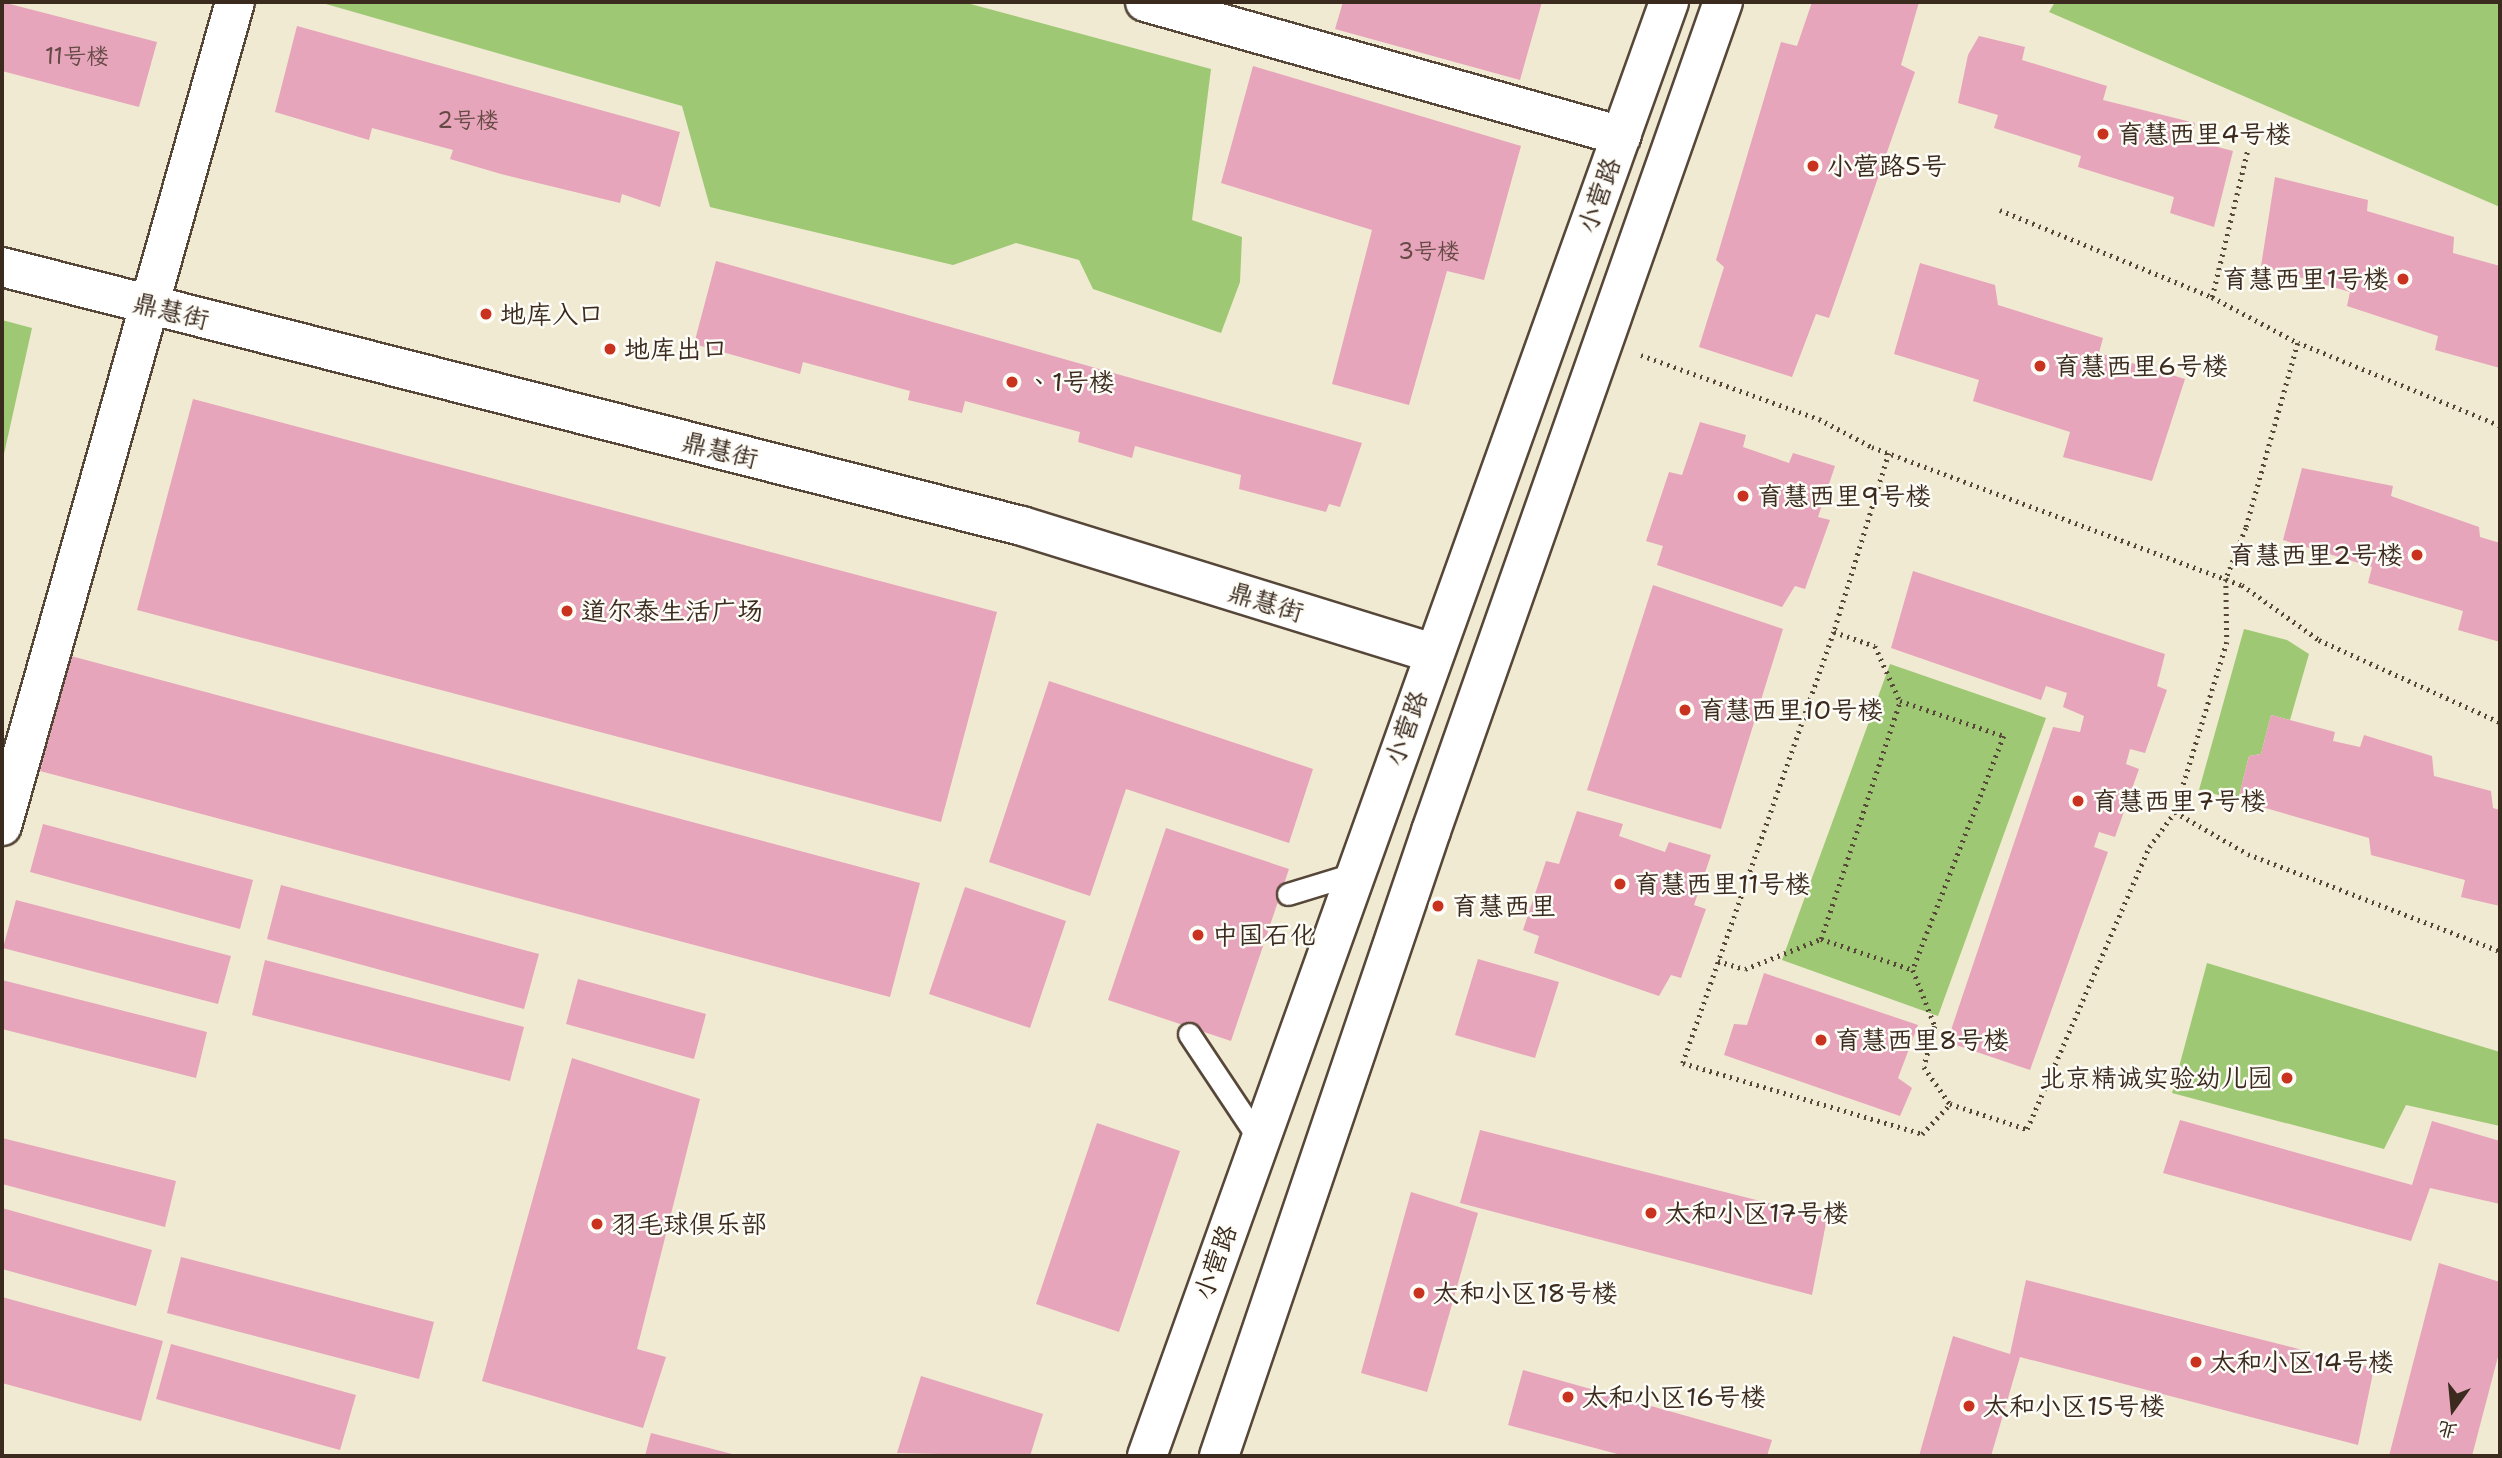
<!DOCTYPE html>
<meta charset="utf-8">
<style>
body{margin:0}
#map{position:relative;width:2502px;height:1458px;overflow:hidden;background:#f0ead2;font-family:"Shantell Sans","LXGW WenKai TC",sans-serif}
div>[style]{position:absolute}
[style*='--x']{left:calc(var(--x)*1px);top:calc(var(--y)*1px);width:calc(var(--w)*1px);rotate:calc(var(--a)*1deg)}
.green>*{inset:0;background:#9fc874}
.building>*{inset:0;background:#e6a5ba}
.path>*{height:4.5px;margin-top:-2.25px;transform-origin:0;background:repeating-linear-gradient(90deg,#564739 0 2px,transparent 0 7px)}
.roads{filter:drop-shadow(2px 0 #564739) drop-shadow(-2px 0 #564739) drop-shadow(0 2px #564739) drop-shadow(0 -2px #564739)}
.service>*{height:21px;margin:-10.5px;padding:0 10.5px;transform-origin:10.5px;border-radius:10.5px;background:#fff}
.minor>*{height:38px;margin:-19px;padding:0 19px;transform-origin:19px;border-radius:19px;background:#fff}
.tertiary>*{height:38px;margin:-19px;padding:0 19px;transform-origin:19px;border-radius:19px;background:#fff}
.dots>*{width:19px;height:19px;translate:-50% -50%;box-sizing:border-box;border:4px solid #fdfcf7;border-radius:50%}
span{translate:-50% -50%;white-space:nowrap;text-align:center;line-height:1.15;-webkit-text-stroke:5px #fdfcf7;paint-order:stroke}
.number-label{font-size:23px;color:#664945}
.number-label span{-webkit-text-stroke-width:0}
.poi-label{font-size:26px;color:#3b2a1e}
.left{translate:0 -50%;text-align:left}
.right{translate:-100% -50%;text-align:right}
.street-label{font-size:26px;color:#3b2a1e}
.frame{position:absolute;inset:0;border:4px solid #3b2a1e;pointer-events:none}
.north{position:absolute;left:2418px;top:1374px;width:70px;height:70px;-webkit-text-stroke:5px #fdfcf7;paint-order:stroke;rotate:195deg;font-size:19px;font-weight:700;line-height:28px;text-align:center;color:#3b2a1e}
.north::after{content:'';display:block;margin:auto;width:24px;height:32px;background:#3b2a1e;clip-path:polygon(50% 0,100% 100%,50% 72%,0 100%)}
</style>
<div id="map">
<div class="green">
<div style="clip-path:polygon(319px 2px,963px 2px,1211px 69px,1192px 220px,1242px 237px,1240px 282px,1221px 333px,1093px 289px,1079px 260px,1016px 243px,953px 265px,710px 207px,682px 106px)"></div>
<div style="clip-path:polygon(2055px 2px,2500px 2px,2500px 207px,2049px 12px)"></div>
<div style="clip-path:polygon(2px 320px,32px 328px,2px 463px)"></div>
<div style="clip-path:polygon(2244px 629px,2287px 640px,2309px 654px,2290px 720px,2271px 715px,2261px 754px,2249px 756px,2238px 800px,2199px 790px)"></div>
<div style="clip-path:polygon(1890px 664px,2046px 718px,1938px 1016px,1782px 960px)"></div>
<div style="clip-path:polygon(2207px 963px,2500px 1052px,2500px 1126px,2406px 1105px,2384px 1149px,2172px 1093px)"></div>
</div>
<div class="building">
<div style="clip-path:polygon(2px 2px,157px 42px,139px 107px,2px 71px)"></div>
<div style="clip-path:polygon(1343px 2px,1542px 2px,1520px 80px,1335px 29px)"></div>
<div style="clip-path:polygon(1812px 2px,1919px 2px,1901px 65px,1915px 72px,1829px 318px,1816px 314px,1792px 377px,1699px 347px,1724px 267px,1716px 260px,1781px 42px,1797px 46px)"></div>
<div style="clip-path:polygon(297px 26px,680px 132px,660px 207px,622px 194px,620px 203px,501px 174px,450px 159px,453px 150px,372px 128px,369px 140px,275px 112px)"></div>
<div style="clip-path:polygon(1979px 36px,2025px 47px,2022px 60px,2107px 86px,2103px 100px,2195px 123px,2191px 140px,2233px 151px,2214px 227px,2170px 213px,2174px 197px,2078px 167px,2081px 156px,1994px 128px,1998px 115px,1958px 103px,1968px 55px)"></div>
<div style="clip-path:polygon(1253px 66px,1521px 146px,1484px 280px,1447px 271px,1409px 405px,1332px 384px,1372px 230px,1221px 183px)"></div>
<div style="clip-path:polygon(2275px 177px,2368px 200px,2367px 211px,2454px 237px,2453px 253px,2500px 266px,2500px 368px,2435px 350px,2438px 336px,2347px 306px,2350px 292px,2261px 266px)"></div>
<div style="clip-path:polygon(716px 261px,1362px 443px,1340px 507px,1329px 504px,1326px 512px,1239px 489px,1241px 475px,1135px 446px,1132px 458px,1078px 442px,1080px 432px,965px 401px,962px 413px,908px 400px,910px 391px,803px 362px,800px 374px,694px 344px)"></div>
<div style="clip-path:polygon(1920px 263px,1995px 285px,1998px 305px,2103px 338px,2099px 353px,2185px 379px,2152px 481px,2063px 457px,2070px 432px,1973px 401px,1979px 380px,1894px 354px)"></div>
<div style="clip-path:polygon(193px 399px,997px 612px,941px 822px,137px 610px)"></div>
<div style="clip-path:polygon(1700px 422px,1746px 435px,1743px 447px,1789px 463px,1793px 453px,1835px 466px,1818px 517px,1830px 520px,1805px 589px,1795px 586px,1782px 607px,1657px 565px,1663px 546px,1646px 541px,1669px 472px,1682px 475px)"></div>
<div style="clip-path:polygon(2302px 468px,2393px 486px,2391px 496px,2479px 527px,2480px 537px,2500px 543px,2500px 642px,2458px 630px,2463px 611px,2368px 583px,2372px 567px,2283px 540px)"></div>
<div style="clip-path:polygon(1913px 571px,2165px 654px,2157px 686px,2167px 690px,2145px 753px,2130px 749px,2126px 764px,2139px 769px,2115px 837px,2099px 832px,2094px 847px,2108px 852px,2030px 1070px,1947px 1042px,2053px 727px,2080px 732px,2084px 716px,2063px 707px,2067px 693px,2046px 686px,2041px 700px,1891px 648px)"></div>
<div style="clip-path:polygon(1653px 585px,1783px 629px,1721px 829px,1587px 790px)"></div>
<div style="clip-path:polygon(71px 656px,920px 883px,890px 997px,40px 771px)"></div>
<div style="clip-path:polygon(1049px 681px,1313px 769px,1289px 843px,1126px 789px,1090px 896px,989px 862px)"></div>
<div style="clip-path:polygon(2271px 715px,2335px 732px,2333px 741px,2360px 747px,2364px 735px,2432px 756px,2434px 776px,2491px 791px,2493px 808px,2500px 810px,2500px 906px,2461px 897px,2465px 880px,2371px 855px,2369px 838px,2238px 800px,2249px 756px,2261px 754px)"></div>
<div style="clip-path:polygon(1577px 811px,1623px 824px,1619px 836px,1665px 852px,1669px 842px,1711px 855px,1694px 905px,1706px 909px,1681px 978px,1671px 975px,1659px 996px,1534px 953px,1539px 936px,1523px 930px,1546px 861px,1559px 864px)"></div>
<div style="clip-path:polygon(43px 824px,253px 880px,240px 929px,30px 872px)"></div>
<div style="clip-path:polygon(1166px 828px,1289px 869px,1231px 1041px,1108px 1000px)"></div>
<div style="clip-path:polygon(281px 885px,539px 954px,524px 1009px,267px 939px)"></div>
<div style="clip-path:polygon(965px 887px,1066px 921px,1030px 1028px,929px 994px)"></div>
<div style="clip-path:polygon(16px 900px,231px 956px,218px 1004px,3px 948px)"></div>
<div style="clip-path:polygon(1478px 959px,1559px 982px,1535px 1058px,1455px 1035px)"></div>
<div style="clip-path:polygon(265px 960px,524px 1027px,510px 1081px,252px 1015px)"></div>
<div style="clip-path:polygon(1764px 973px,1918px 1025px,1898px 1078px,1912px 1088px,1900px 1116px,1724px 1055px,1734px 1024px,1747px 1025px)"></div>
<div style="clip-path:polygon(578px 979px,706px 1014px,694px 1059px,566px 1024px)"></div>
<div style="clip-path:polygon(2px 980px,207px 1032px,196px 1078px,2px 1029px)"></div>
<div style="clip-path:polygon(572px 1058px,700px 1099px,637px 1349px,666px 1357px,643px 1428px,482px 1381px)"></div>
<div style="clip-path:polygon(2180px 1120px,2412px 1185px,2432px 1121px,2500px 1141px,2500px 1204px,2430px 1188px,2411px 1241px,2163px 1173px)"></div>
<div style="clip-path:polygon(1097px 1123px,1180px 1151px,1119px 1332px,1036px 1304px)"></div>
<div style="clip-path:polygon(1480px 1130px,1827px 1218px,1812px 1295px,1460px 1203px)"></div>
<div style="clip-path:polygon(2px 1138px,176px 1181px,165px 1227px,2px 1184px)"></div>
<div style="clip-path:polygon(1411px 1192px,1478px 1213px,1427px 1392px,1361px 1373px)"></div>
<div style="clip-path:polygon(2px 1208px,152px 1250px,136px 1306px,2px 1269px)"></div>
<div style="clip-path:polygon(181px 1257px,434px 1322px,419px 1379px,167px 1313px)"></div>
<div style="clip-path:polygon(2439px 1263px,2500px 1282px,2500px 1349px,2472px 1456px,2389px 1456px)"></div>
<div style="clip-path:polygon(2026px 1280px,2374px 1368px,2358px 1445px,2020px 1357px,1991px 1456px,1919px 1456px,1953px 1336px,2010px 1354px)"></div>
<div style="clip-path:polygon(2px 1297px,163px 1341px,141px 1421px,2px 1383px)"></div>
<div style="clip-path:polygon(171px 1344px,356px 1395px,340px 1450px,156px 1399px)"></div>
<div style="clip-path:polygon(1523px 1370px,1772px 1440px,1767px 1456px,1625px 1456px,1508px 1425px)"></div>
<div style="clip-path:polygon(921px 1376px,1043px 1414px,1030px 1456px,897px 1453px)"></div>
<div style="clip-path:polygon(651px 1433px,736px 1455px,736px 1456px,645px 1456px)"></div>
</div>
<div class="path">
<div style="--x:2000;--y:210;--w:229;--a:22.3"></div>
<div style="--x:2212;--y:297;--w:98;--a:28.1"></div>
<div style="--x:2212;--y:297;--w:153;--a:-76.4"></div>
<div style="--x:1641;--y:355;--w:189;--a:19.8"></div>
<div style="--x:1819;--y:419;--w:60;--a:27.8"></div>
<div style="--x:1872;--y:447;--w:395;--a:20.5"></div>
<div style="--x:2242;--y:585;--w:95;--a:35.5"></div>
<div style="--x:2319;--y:640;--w:199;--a:24.4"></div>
<div style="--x:2500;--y:426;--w:218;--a:-157.7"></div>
<div style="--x:2298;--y:343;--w:192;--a:105.7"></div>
<div style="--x:2246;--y:528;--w:55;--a:111.4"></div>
<div style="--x:2226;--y:579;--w:63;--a:89.1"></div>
<div style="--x:2227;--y:642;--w:178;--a:107"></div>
<div style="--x:2175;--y:812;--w:84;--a:29.9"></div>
<div style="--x:2248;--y:854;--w:270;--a:21.1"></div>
<div style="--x:1889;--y:453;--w:187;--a:107.1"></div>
<div style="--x:1834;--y:632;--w:457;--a:109.3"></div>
<div style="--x:1683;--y:1063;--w:249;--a:16.5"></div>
<div style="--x:1922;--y:1134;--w:41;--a:-47"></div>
<div style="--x:1950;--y:1104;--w:81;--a:18"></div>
<div style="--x:2027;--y:1129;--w:307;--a:-66.6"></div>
<div style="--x:2149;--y:847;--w:44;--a:-53.4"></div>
<div style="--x:1834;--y:632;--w:43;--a:18.9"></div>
<div style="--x:1875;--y:646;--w:60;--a:65.6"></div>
<div style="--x:1821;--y:939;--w:251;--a:-71.6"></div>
<div style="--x:1900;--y:701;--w:110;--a:18.6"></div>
<div style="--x:2004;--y:736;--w:251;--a:111.3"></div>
<div style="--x:1718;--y:961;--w:28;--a:17"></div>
<div style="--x:1745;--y:969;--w:82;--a:-21.5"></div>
<div style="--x:1821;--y:939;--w:97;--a:18.6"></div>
<div style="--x:1913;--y:970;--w:60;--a:68.6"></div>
<div style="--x:1935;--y:1026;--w:42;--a:105"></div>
<div style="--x:1924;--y:1067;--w:45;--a:54.9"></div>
</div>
<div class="roads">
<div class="service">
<div style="--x:1288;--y:894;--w:68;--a:-17.1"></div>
<div style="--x:1189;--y:1034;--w:126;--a:56.3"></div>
</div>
<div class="minor">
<div style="--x:1145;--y:2;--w:495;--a:15.7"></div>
<div style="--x:2;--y:267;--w:1052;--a:14.25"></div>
<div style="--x:1022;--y:526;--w:430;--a:17.2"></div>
<div style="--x:2;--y:826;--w:856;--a:-74.21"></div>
</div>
<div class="tertiary">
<div style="--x:1147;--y:1456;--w:1545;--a:-70.25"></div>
<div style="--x:1219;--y:1456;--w:660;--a:-71.26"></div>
<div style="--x:1431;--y:831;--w:879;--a:-70.6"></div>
</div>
</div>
<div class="dots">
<div style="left:2103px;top:134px;background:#c8321e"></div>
<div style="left:1813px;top:166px;background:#c8321e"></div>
<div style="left:2403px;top:279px;background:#c8321e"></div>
<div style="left:486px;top:314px;background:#c8321e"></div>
<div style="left:610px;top:349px;background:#c8321e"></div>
<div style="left:2040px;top:366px;background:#c8321e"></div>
<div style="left:1012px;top:382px;background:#c8321e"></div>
<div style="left:1743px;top:496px;background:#c8321e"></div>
<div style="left:2417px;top:555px;background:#c8321e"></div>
<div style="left:567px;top:611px;background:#c8321e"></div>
<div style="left:1685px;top:710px;background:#c8321e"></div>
<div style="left:2078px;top:801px;background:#c8321e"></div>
<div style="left:1620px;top:884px;background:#c8321e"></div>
<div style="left:1438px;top:906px;background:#c8321e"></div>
<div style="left:1198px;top:935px;background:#c8321e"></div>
<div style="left:1821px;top:1040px;background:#c8321e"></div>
<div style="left:2287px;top:1078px;background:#c8321e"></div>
<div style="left:1651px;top:1213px;background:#c8321e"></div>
<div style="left:597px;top:1224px;background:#c8321e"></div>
<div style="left:1419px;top:1293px;background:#c8321e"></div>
<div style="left:2196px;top:1362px;background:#c8321e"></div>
<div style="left:1568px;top:1397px;background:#c8321e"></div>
<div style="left:1969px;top:1406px;background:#c8321e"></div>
</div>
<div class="number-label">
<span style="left:77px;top:56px">11号楼</span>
<span style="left:468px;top:120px">2号楼</span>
<span style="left:1429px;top:251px">3号楼</span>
</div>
<div class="poi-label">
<span class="left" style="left:2117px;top:134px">育慧西里4号楼</span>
<span class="left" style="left:1827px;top:166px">小营路5号</span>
<span class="right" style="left:2389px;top:279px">育慧西里1号楼</span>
<span class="left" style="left:500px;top:314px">地库入口</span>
<span class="left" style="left:624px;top:349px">地库出口</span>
<span class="left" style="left:2054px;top:366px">育慧西里6号楼</span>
<span class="left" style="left:1026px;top:382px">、1号楼</span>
<span class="left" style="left:1757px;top:496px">育慧西里9号楼</span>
<span class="right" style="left:2403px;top:555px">育慧西里2号楼</span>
<span class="left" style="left:581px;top:611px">道尔泰生活广场</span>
<span class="left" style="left:1699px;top:710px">育慧西里10号楼</span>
<span class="left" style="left:2092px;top:801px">育慧西里7号楼</span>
<span class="left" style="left:1634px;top:884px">育慧西里11号楼</span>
<span class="left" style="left:1452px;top:906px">育慧西里</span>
<span class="left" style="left:1212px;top:935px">中国石化</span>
<span class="left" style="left:1835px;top:1040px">育慧西里8号楼</span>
<span class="right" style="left:2273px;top:1078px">北京精诚实验幼儿园</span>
<span class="left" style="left:1665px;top:1213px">太和小区17号楼</span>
<span class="left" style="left:611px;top:1224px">羽毛球俱乐部</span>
<span class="left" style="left:1433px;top:1293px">太和小区18号楼</span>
<span class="left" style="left:2210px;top:1362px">太和小区14号楼</span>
<span class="left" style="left:1582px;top:1397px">太和小区16号楼</span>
<span class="left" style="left:1983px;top:1406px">太和小区15号楼</span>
</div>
<div class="street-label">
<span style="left:1599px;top:195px;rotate:-70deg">小营路</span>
<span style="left:171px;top:311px;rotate:14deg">鼎慧街</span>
<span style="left:720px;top:450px;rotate:14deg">鼎慧街</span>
<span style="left:1266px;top:602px;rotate:17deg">鼎慧街</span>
<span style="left:1406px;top:728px;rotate:-70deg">小营路</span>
<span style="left:1215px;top:1262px;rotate:-70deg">小营路</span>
</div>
<div class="frame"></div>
<div class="north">北</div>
</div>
